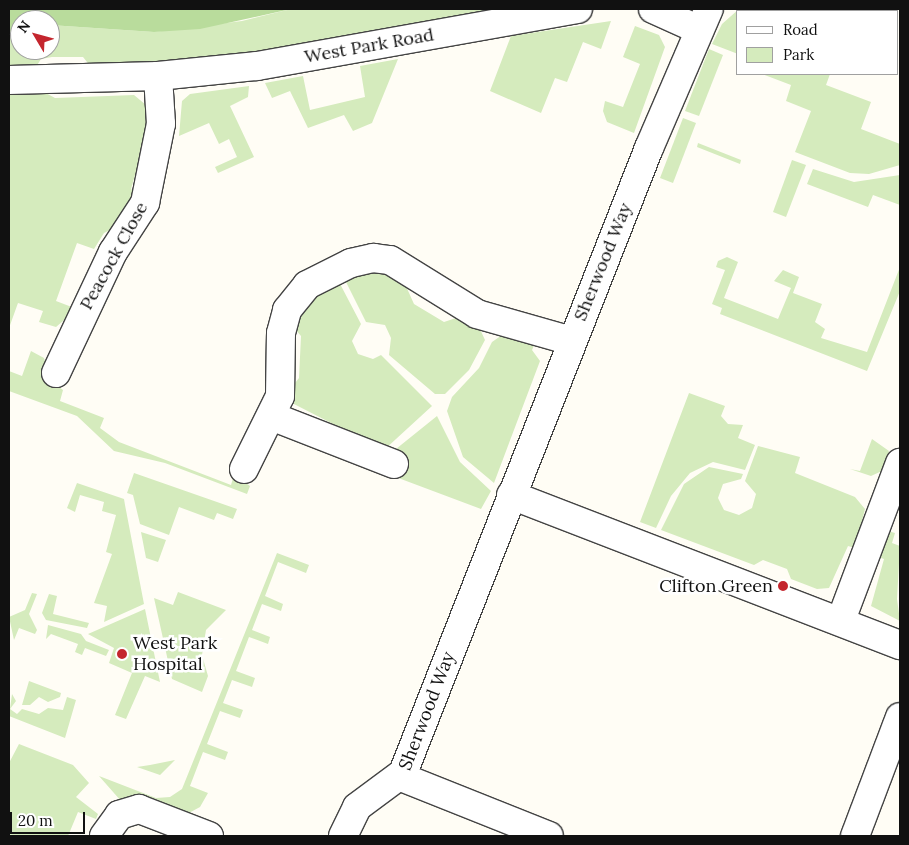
<!DOCTYPE html>
<style>
body{margin:0}
#map{position:relative;width:909px;height:845px;overflow:hidden;background:#fffdf5;font-family:Lora,serif}
div>[style]{position:absolute}
[style*='--x']{left:calc(var(--x)*1px);top:calc(var(--y)*1px);width:calc(var(--w)*1px);rotate:calc(var(--a)*1deg)}
.green>*{inset:0;background:#d5ebbd}
.forest>*{inset:0;background:#b9dc9c}
.roads{filter:drop-shadow(1px 0 #444) drop-shadow(-1px 0 #444) drop-shadow(0 1px #444) drop-shadow(0 -1px #444)}
.minor>*{height:28px;margin:-14px;padding:0 14px;transform-origin:14px;border-radius:14px;background:#fff}
.dots>*{width:14px;height:14px;translate:-50% -50%;box-sizing:border-box;border:2px solid #fff;border-radius:50%}
span{translate:-50% -50%;white-space:nowrap;text-align:center;line-height:1.15;-webkit-text-stroke:5px #fff;paint-order:stroke}
.street-label{font-size:18px;color:#111}
.poi-label{font-size:18px;color:#111}
.right{translate:-100% -50%;text-align:right}
.left{translate:0 -50%;text-align:left}
.frame{position:absolute;inset:0;border:10px solid #111;pointer-events:none}
.legend{position:absolute;left:736px;top:10px;width:162px;height:65px;box-sizing:border-box;background:#fff;border:1px solid #a0a0a0;margin:0;padding:6px 9px;list-style:none;font-size:15px;color:#111}
.legend li{display:flex;align-items:center;gap:10px;height:25px}
.legend b{width:25px;border:1px solid #a0a0a0}
.north{position:absolute;left:10px;top:10px;width:50px;height:50px;box-sizing:border-box;background:#fff;border:1px solid #a0a0a0;border-radius:50%;rotate:307deg;font-size:14px;font-weight:700;line-height:20px;text-align:center;color:#111}
.north::after{content:'';display:block;margin:auto;width:18px;height:22px;background:#c4262e;clip-path:polygon(50% 0,100% 100%,50% 72%,0 100%)}
.scale{position:absolute;left:10px;top:812px;width:75px;height:22px;box-sizing:border-box;border:2px solid #111;border-top:0;padding-left:6px;font-size:15px;line-height:18px;white-space:nowrap;color:#111;-webkit-text-stroke:4px #fff;paint-order:stroke}
</style>
<div id="map">
<div class="green">
<div style="clip-path:polygon(291px 9px,491px 9px,257px 57px,91px 67px,83px 57px,52px 57px,41px 59px,34px 70px,9px 72px,9px 32px,20px 29px,20px 50px,50px 50px,50px 25px,154px 32px,242px 21px)"></div>
<div style="clip-path:polygon(739px 9px,873px 9px,738px 11px,738px 54px,712px 44px,722px 24px)"></div>
<div style="clip-path:polygon(611px 21px,601px 49px,583px 42px,567px 82px,555px 78px,541px 113px,490px 91px,511px 36px)"></div>
<div style="clip-path:polygon(635px 26px,659px 35px,665px 47px,634px 133px,607px 122px,603px 111px,605px 101px,623px 107px,640px 64px,623px 57px)"></div>
<div style="clip-path:polygon(709px 49px,723px 55px,699px 116px,685px 111px)"></div>
<div style="clip-path:polygon(398px 59px,372px 123px,353px 131px,344px 115px,308px 128px,290px 91px,272px 98px,265px 83px,303px 76px,310px 110px,365px 97px,360px 66px)"></div>
<div style="clip-path:polygon(762px 74px,830px 74px,826px 85px,871px 102px,861px 129px,900px 144px,900px 165px,869px 174px,850px 173px,795px 152px,811px 111px,786px 101px,791px 85px)"></div>
<div style="clip-path:polygon(249px 86px,248px 97px,230px 106px,254px 157px,218px 173px,215px 167px,237px 157px,229px 139px,219px 144px,209px 123px,179px 136px,182px 101px,190px 94px)"></div>
<div style="clip-path:polygon(9px 90px,44px 92px,55px 98px,134px 95px,146px 105px,155px 106px,131px 189px,138px 195px,118px 226px,104px 233px,94px 249px,77px 243px,56px 301px,77px 309px,56px 327px,39px 322px,43px 311px,18px 303px,9px 328px)"></div>
<div style="clip-path:polygon(683px 118px,696px 123px,673px 183px,660px 178px)"></div>
<div style="clip-path:polygon(698px 143px,741px 160px,740px 164px,697px 147px)"></div>
<div style="clip-path:polygon(792px 160px,806px 165px,786px 217px,773px 212px)"></div>
<div style="clip-path:polygon(813px 169px,854px 182px,900px 175px,900px 205px,873px 195px,868px 207px,807px 184px)"></div>
<div style="clip-path:polygon(727px 257px,738px 262px,724px 298px,778px 319px,791px 288px,774px 281px,783px 270px,799px 277px,793px 293px,822px 304px,815px 322px,825px 329px,821px 338px,867px 352px,900px 267px,900px 291px,867px 371px,720px 314px,722px 308px,712px 304px,725px 270px,716px 267px,718px 261px)"></div>
<div style="clip-path:polygon(384px 270px,405px 284px,414px 304px,444px 322px,459px 317px,479px 327px,485px 340px,469px 370px,445px 394px,435px 394px,389px 355px,391px 338px,385px 325px,366px 322px,344px 278px)"></div>
<div style="clip-path:polygon(338px 280px,361px 324px,352px 341px,358px 354px,373px 359px,381px 355px,432px 406px,384px 450px,290px 402px,291px 388px,299px 378px,301px 336px,294px 328px,299px 305px)"></div>
<div style="clip-path:polygon(505px 333px,536px 341px,532px 350px,540px 361px,494px 483px,463px 457px,447px 411px,452px 397px,479px 368px,492px 342px)"></div>
<div style="clip-path:polygon(31px 351px,44px 358px,51px 381px,63px 390px,60px 401px,104px 418px,100px 428px,119px 442px,231px 485px,234px 475px,250px 486px,247px 494px,165px 463px,114px 451px,77px 416px,9px 391px,9px 371px,22px 376px)"></div>
<div style="clip-path:polygon(689px 393px,725px 406px,721px 416px,728px 424px,743px 425px,738px 438px,755px 445px,745px 470px,713px 462px,690px 473px,671px 496px,656px 528px,640px 522px)"></div>
<div style="clip-path:polygon(437px 416px,460px 462px,491px 491px,481px 509px,393px 476px,396px 449px)"></div>
<div style="clip-path:polygon(872px 439px,889px 451px,882px 471px,871px 476px,850px 469px,860px 471px)"></div>
<div style="clip-path:polygon(758px 446px,800px 457px,795px 473px,855px 497px,865px 509px,855px 548px,848px 546px,829px 588px,817px 589px,791px 579px,787px 569px,763px 560px,754px 565px,661px 530px,684px 484px,709px 467px,743px 474px,741px 479px,723px 484px,718px 498px,724px 510px,739px 515px,752px 508px,756px 494px,745px 481px)"></div>
<div style="clip-path:polygon(134px 473px,237px 509px,233px 519px,217px 513px,214px 520px,179px 507px,169px 535px,140px 524px,133px 495px,127px 493px)"></div>
<div style="clip-path:polygon(77px 483px,124px 499px,125px 505px,144px 604px,104px 622px,107px 606px,94px 603px,112px 554px,106px 552px,116px 515px,102px 511px,104px 502px,80px 495px,75px 512px,67px 508px)"></div>
<div style="clip-path:polygon(888px 531px,895px 533px,892px 543px,900px 546px,897px 599px,900px 621px,871px 606px,884px 559px,878px 557px)"></div>
<div style="clip-path:polygon(141px 532px,166px 540px,158px 562px,146px 558px)"></div>
<div style="clip-path:polygon(277px 553px,309px 565px,306px 573px,278px 562px,265px 596px,283px 604px,281px 611px,262px 604px,252px 630px,270px 637px,268px 644px,249px 637px,236px 671px,255px 678px,252px 687px,232px 680px,223px 703px,243px 710px,240px 718px,220px 711px,207px 744px,228px 752px,225px 760px,203px 752px,190px 786px,208px 793px,200px 807px,187px 814px,121px 801px,99px 776px,156px 798px,170px 797px,182px 789px)"></div>
<div style="clip-path:polygon(178px 592px,226px 610px,206px 630px,202px 655px,208px 676px,202px 692px,172px 679px,154px 598px,173px 605px)"></div>
<div style="clip-path:polygon(32px 593px,37px 594px,29px 614px,37px 630px,35px 634px,19px 628px,14px 640px,9px 617px,25px 610px)"></div>
<div style="clip-path:polygon(49px 594px,57px 596px,53px 614px,89px 623px,87px 628px,46px 620px,42px 613px)"></div>
<div style="clip-path:polygon(145px 609px,160px 682px,145px 676px,126px 719px,115px 715px,132px 673px,109px 663px,114px 648px,88px 634px)"></div>
<div style="clip-path:polygon(48px 625px,81px 634px,86px 641px,109px 650px,106px 656px,85px 648px,82px 655px,75px 652px,78px 644px,51px 634px,46px 639px)"></div>
<div style="clip-path:polygon(29px 681px,61px 693px,60px 697px,48px 702px,39px 697px,30px 705px,22px 705px)"></div>
<div style="clip-path:polygon(12px 694px,16px 701px,10px 709px,17px 714px,22px 709px,39px 714px,48px 708px,63px 710px,67px 697px,76px 700px,65px 738px,9px 716px)"></div>
<div style="clip-path:polygon(19px 744px,73px 765px,89px 783px,76px 797px,98px 814px,96px 819px,78px 812px,68px 836px,9px 836px,9px 763px)"></div>
<div style="clip-path:polygon(175px 760px,160px 775px,137px 767px,150px 765px)"></div>
</div>
<div class="forest">
<div style="clip-path:polygon(9px 9px,291px 9px,200px 29px,154px 32px,50px 25px,50px 20px,20px 20px,20px 29px,9px 32px)"></div>
</div>
<div class="roads">
<div class="minor">
<div style="--x:653;--y:9;--w:48;--a:24.4"></div>
<div style="--x:9;--y:80;--w:149;--a:-1.5"></div>
<div style="--x:158;--y:76;--w:100;--a:-5.8"></div>
<div style="--x:257;--y:66;--w:326;--a:-10.1"></div>
<div style="--x:56;--y:373;--w:134;--a:-64.8"></div>
<div style="--x:113;--y:252;--w:59;--a:-56.9"></div>
<div style="--x:145;--y:203;--w:81;--a:-78.6"></div>
<div style="--x:161;--y:124;--w:48;--a:-93.6"></div>
<div style="--x:271;--y:416;--w:132;--a:21.3"></div>
<div style="--x:244;--y:469;--w:81;--a:-63.7"></div>
<div style="--x:280;--y:396;--w:63;--a:-89.1"></div>
<div style="--x:281;--y:333;--w:24;--a:-75"></div>
<div style="--x:287;--y:310;--w:32;--a:-51"></div>
<div style="--x:307;--y:285;--w:49;--a:-26.6"></div>
<div style="--x:351;--y:263;--w:23;--a:-13"></div>
<div style="--x:373;--y:258;--w:17;--a:7"></div>
<div style="--x:390;--y:260;--w:102;--a:31.8"></div>
<div style="--x:477;--y:314;--w:99;--a:15.9"></div>
<div style="--x:511;--y:495;--w:417;--a:21.1"></div>
<div style="--x:841;--y:620;--w:168;--a:-69.4"></div>
<div style="--x:401;--y:777;--w:159;--a:21.7"></div>
<div style="--x:104;--y:836;--w:26;--a:-54"></div>
<div style="--x:119;--y:815;--w:21;--a:-17"></div>
<div style="--x:139;--y:809;--w:75;--a:21.1"></div>
<div style="--x:343;--y:836;--w:32;--a:-64"></div>
<div style="--x:357;--y:807;--w:57;--a:-36.5"></div>
<div style="--x:403;--y:773;--w:672;--a:-68.52"></div>
<div style="--x:649;--y:148;--w:151;--a:-66.7"></div>
<div style="--x:855;--y:836;--w:127;--a:-69.3"></div>
</div>
</div>
<div class="dots">
<div style="left:783px;top:586px;background:#c4262e"></div>
<div style="left:122px;top:654px;background:#c4262e"></div>
</div>
<div class="street-label">
<span style="left:369px;top:46px;rotate:-10deg">West Park Road</span>
<span style="left:114px;top:256px;rotate:-61deg">Peacock Close</span>
<span style="left:603px;top:262px;rotate:-68deg">Sherwood Way</span>
<span style="left:427px;top:711px;rotate:-69deg">Sherwood Way</span>
</div>
<div class="poi-label">
<span class="right" style="left:773px;top:586px">Clifton Green</span>
<span class="left" style="left:133px;top:654px">West Park<br>Hospital</span>
</div>
<div class="frame"></div>
<ul class="legend">
<li><b style="height:6px;background:#fff"></b>Road</li>
<li><b style="height:14px;background:#d5ebbd"></b>Park</li>
</ul>
<div class="north">N</div>
<div class="scale">20 m</div>
</div>
